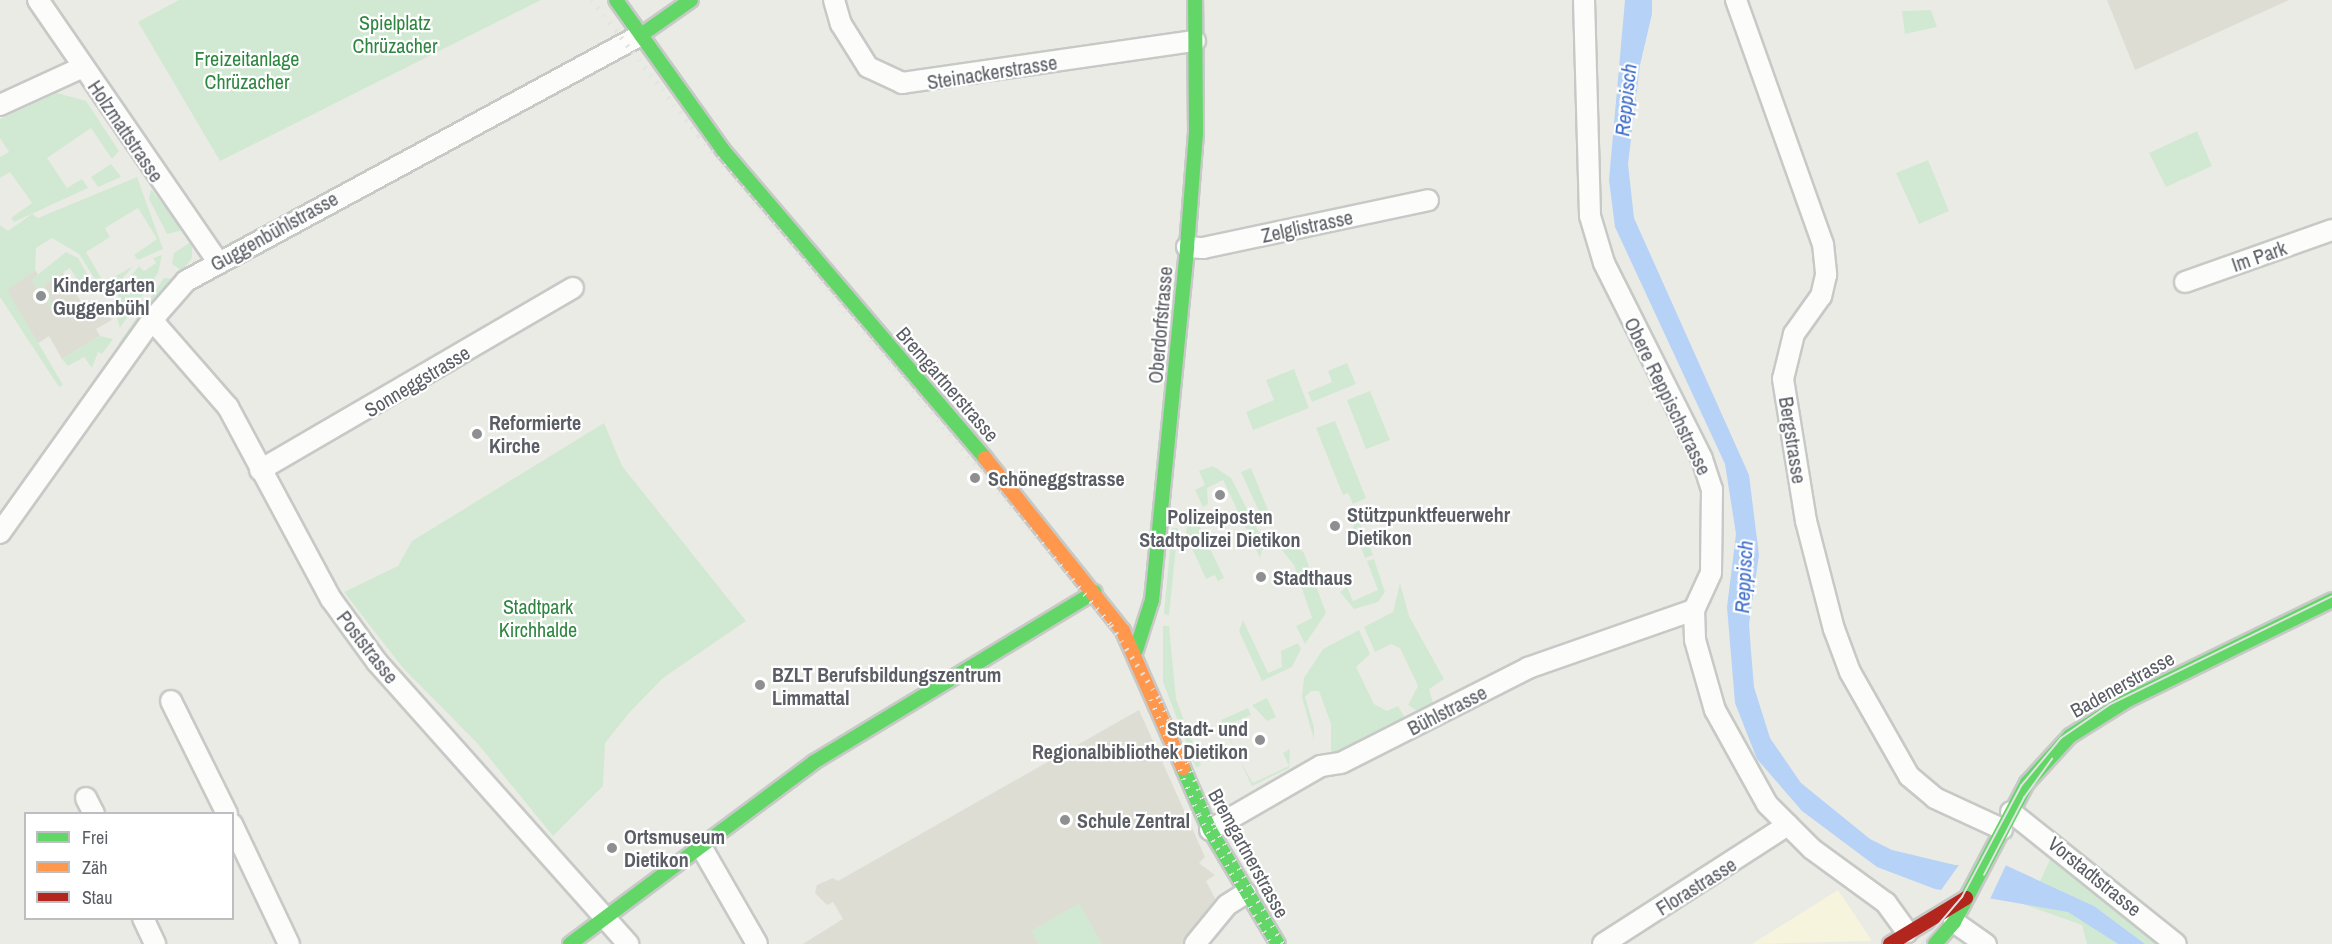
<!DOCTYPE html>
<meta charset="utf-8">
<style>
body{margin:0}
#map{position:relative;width:2332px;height:944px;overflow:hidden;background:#ebebe5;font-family:"Archivo Narrow",sans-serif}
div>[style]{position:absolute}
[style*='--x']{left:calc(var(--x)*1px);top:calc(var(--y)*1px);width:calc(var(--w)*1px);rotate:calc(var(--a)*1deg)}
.commercial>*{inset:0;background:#f6f4dd}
.education>*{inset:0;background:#ddddd4}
.green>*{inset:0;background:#d1e9d2}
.water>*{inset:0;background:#b7d2f7}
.pier>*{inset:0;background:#ebebe5}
.roads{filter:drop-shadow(2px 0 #c7c9c7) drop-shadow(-2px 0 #c7c9c7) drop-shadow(0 2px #c7c9c7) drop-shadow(0 -2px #c7c9c7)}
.street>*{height:20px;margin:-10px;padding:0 10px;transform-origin:10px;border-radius:10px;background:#fcfcfb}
.fast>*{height:14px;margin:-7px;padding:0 7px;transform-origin:7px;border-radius:7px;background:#63d668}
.slow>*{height:14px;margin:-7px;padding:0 7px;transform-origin:7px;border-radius:7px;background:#ff974d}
.jam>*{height:14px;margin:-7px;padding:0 7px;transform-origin:7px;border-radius:7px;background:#b3261e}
.tram>*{height:1.5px;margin:-0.75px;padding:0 0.75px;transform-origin:0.75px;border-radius:0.75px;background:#e2e3e2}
.rail>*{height:4.5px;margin-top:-2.25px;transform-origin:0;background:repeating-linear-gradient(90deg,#e2e3e2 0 1.5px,transparent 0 9.5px)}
.dots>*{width:16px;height:16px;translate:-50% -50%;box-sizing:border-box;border:3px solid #fff;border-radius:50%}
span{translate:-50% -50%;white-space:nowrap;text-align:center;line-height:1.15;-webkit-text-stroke:4.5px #fff;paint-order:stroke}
.park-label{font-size:20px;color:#2f8640}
.street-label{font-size:20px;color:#5a5d64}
.poi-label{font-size:20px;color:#5a5d64;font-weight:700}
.left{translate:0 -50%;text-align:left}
.right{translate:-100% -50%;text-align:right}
.water-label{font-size:21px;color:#3c6cc9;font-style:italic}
.legend{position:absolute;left:24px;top:812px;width:210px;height:108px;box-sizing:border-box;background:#fff;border:2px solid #bdbec1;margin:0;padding:8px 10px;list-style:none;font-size:18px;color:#5a5d64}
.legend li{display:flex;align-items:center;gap:12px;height:30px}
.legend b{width:30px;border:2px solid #bdbec1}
</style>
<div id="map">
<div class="commercial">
<div style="clip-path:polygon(1838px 890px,1872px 941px,1752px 944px)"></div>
</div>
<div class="education">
<div style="clip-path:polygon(2107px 0,2289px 0,2135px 70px)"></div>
<div style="clip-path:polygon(18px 243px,44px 284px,63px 272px,87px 312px,102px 303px,112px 320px,96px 329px,100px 336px,62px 359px,49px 336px,34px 346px,0 289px)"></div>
<div style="clip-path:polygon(1139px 710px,1205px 857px,1199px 863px,1215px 875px,1206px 881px,1218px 904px,1186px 944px,803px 944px,843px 919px,833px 902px,827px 905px,815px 893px,817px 885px,833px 878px,838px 881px)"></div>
</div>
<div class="green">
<div style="clip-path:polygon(179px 0,541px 0,220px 161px,138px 22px)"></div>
<div style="clip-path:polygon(1931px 10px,1937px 27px,1905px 34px,1902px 11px)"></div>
<div style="clip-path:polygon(57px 93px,86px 101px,119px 151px,112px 159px,91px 128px,47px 158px,67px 188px,82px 179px,88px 188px,14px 222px,11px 218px,32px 203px,10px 172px,0 178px,0 157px,9px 152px,0 138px,0 119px)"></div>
<div style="clip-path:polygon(2197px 131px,2212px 166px,2166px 187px,2149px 153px)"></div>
<div style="clip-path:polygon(1928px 160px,1949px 211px,1919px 224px,1896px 173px)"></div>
<div style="clip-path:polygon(111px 164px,121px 177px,98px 187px,91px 177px)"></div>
<div style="clip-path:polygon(137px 177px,163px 249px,138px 260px,134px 255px,157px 239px,138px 208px,105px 228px,110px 237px,86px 252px,104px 283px,133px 266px,113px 290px,98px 284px,79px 254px,52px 238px,36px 248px,35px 271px,7px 290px,63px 385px,59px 387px,0 297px,0 225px,8px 231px,32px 214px,38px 218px)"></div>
<div style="clip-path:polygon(151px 189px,172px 216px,184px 230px,167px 234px,149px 199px)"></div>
<div style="clip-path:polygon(192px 241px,192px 258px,182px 271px,172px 264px,174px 253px)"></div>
<div style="clip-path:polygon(66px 252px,78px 258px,95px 288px,86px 294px,70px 268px,44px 284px,55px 314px,31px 280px)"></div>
<div style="clip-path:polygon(162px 255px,158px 273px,120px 328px,117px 318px,124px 310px,117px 294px,139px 266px,144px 271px,156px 263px,153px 258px)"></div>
<div style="clip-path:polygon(164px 278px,173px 279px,121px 348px,119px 343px)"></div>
<div style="clip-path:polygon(100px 336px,113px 339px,102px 354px,98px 352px,92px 368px,84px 357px,68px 366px,62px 359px)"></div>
<div style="clip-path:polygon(1347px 363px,1356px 384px,1312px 402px,1308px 392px,1332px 382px,1328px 371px)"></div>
<div style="clip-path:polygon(1294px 369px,1309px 408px,1253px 430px,1246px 412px,1274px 400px,1266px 380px)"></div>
<div style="clip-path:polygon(1370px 391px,1390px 440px,1366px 449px,1347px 400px)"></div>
<div style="clip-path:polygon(1335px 421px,1366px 498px,1353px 504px,1348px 493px,1343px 495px,1316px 428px)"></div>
<div style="clip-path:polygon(604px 423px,622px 466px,746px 621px,663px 678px,629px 713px,605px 743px,603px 786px,553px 836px,478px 744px,403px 668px,344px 592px,398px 566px,412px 541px)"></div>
<div style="clip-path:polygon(1213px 466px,1231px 478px,1259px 532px,1291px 539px,1304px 553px,1326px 613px,1305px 644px,1296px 626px,1312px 618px,1294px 565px,1276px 543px,1262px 550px,1260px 558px,1223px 480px,1207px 488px,1208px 504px,1203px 507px,1195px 490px,1205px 485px,1199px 471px)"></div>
<div style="clip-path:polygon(1251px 468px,1270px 515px,1262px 518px,1241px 472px)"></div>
<div style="clip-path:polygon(1198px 506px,1193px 512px,1224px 578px,1218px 581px,1215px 575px,1206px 579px,1186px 535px,1188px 512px)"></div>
<div style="clip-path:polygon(1357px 517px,1373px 555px,1365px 558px,1353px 527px)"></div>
<div style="clip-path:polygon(1172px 528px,1178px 528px,1169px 615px,1164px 614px)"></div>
<div style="clip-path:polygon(1374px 559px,1385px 592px,1378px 602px,1354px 609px,1340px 592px,1347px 587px,1353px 601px,1378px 590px,1367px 561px)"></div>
<div style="clip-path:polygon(1400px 583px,1409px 616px,1444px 679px,1429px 689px,1433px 703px,1420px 713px,1408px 705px,1418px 686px,1400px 648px,1391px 644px,1375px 652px,1364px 627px,1393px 612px)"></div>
<div style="clip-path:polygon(1243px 620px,1268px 673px,1282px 667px,1281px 651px,1298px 643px,1301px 649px,1292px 667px,1262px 681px,1239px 631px)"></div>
<div style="clip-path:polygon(1163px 626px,1169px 626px,1176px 699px,1201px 765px,1196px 768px,1163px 682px)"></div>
<div style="clip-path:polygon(1359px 630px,1370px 654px,1356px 667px,1374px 704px,1387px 711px,1398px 706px,1404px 716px,1402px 723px,1331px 756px,1331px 724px,1319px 691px,1311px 691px,1305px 697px,1314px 727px,1314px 740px,1302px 697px,1304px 678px,1323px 649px)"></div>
<div style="clip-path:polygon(1267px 698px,1276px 717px,1267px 721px,1252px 705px)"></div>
<div style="clip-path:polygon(1248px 708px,1251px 715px,1226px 726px,1234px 748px,1221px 720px)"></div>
<div style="clip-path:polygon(1290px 749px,1289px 768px,1252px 786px,1240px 761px,1253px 783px,1289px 766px,1283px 753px)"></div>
<div style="clip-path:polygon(2052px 855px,2151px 936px,2160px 944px,2145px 944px,2094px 906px,2040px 881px)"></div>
<div style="clip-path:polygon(2003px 897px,2068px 911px,2118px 944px,2087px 944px,2082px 925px)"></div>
<div style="clip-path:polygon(1079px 903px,1102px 944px,1038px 944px,1031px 931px)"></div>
</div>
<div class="water">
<div style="clip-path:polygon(1625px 0,1652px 0,1652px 14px,1640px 65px,1628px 164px,1634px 218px,1749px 475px,1759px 555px,1749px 624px,1751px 651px,1754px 687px,1770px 738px,1801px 783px,1870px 839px,1892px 850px,1955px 865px,2005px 865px,2094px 906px,2145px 944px,2118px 944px,2068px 912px,1935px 889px,1877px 867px,1802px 811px,1757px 759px,1735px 703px,1727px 607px,1736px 534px,1725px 464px,1615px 227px,1609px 180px)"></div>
</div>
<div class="pier">
<div style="clip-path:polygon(1990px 862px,2006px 865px,1990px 899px,1939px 893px,1959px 865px)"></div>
</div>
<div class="roads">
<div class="street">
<div style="--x:38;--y:0;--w:316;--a:55.5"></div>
<div style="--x:834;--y:0;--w:25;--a:74"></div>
<div style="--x:841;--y:24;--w:51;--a:57.9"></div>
<div style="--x:868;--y:67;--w:38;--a:25"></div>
<div style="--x:902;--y:83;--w:296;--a:-8.2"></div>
<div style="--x:1584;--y:0;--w:216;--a:88.4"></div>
<div style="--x:1590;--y:216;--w:49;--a:73.4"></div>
<div style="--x:1604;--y:263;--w:219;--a:63.4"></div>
<div style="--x:1702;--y:459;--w:32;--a:72"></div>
<div style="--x:1712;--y:489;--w:84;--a:90.7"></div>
<div style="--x:1711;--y:573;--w:41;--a:114.7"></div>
<div style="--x:1694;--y:610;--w:30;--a:88"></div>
<div style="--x:1695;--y:640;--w:73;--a:74.1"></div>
<div style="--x:1715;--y:710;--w:107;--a:61"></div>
<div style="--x:1767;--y:804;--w:64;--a:45"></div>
<div style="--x:1812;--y:849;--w:92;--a:36.1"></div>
<div style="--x:1886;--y:903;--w:36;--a:54"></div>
<div style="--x:1736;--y:0;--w:259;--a:70.4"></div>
<div style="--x:1823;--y:244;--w:31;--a:84"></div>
<div style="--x:1826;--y:275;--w:22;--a:103"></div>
<div style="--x:1821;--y:296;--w:47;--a:125.4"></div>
<div style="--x:1794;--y:334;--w:46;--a:103.7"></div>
<div style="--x:1783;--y:379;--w:144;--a:80.8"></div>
<div style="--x:1806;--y:521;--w:112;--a:75.5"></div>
<div style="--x:1834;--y:629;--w:46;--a:69.6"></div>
<div style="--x:1850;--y:672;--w:120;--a:60.4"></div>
<div style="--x:1909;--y:776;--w:34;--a:40"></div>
<div style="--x:1935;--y:798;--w:74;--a:24.8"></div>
<div style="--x:0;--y:105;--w:91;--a:-24.6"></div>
<div style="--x:1187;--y:247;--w:16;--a:4"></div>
<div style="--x:1203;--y:248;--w:230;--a:-12"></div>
<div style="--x:2185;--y:282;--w:156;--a:-19.5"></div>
<div style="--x:152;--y:320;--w:116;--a:48.9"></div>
<div style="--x:228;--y:407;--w:218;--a:61.8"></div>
<div style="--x:331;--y:599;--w:78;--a:53.9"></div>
<div style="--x:377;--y:662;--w:378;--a:48.3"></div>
<div style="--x:260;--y:470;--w:362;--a:-30.2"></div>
<div style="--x:0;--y:533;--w:262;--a:-54.5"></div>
<div style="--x:152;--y:320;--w:52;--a:-48.9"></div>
<div style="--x:186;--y:281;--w:517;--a:-28.4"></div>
<div style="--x:171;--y:701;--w:126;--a:63.6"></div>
<div style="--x:86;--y:798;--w:18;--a:63"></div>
<div style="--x:2011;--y:812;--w:211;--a:38.7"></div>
<div style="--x:232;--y:824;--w:133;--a:64.6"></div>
<div style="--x:1210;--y:830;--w:128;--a:-30"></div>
<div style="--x:1321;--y:766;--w:20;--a:-9"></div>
<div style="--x:1341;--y:763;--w:210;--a:-26.9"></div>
<div style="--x:1528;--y:668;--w:176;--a:-19.3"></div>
<div style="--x:699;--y:843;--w:116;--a:60.1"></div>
<div style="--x:143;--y:918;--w:29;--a:65"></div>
<div style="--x:1954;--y:922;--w:39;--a:35"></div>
<div style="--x:1195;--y:944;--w:50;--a:-50.6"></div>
<div style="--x:1227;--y:905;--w:22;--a:-32"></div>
<div style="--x:1603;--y:944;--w:220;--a:-32.8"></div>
</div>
<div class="fast">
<div style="--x:616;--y:0;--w:184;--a:54.5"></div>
<div style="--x:723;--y:150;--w:404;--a:49.6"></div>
<div style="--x:641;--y:35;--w:61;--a:-35"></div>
<div style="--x:1136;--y:650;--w:52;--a:-72.3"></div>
<div style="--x:1152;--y:600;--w:355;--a:-84.3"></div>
<div style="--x:1187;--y:247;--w:114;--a:-85.5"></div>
<div style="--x:1196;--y:133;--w:133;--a:-90.4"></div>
<div style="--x:1183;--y:768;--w:68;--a:66.5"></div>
<div style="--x:1210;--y:830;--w:133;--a:59.2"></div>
<div style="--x:570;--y:944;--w:304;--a:-36.7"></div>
<div style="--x:814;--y:762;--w:328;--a:-31.2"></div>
<div style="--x:1935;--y:944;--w:29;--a:-49"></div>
<div style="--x:1954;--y:922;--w:157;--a:-62.3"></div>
<div style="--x:2027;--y:783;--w:64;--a:-47.5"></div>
<div style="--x:2070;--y:736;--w:66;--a:-32"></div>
<div style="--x:2126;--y:701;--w:229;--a:-26.1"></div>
</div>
<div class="slow">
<div style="--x:985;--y:458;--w:221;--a:51.4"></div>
<div style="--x:1123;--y:631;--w:150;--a:66.3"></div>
</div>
<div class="jam">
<div style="--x:1890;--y:944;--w:89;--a:-31.2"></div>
</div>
</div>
<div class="tram">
<div style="--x:1984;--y:875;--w:87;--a:-62.5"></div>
<div style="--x:2024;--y:798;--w:48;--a:-54.3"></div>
<div style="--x:1922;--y:944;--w:62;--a:-49.6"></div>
<div style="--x:1962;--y:897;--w:126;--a:-62"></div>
<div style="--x:2021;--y:786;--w:62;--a:-50.2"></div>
<div style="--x:2061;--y:738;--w:58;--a:-34.5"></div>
<div style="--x:2109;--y:705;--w:248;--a:-26"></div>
</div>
<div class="rail">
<div style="--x:592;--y:0;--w:173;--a:51.8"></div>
<div style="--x:699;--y:136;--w:639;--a:49.88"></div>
<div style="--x:1111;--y:625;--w:91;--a:56.7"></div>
<div style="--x:1161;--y:701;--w:137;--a:66.8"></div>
<div style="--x:1215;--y:827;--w:135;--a:59.8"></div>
<div style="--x:1151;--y:699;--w:126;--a:67.5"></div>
<div style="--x:1199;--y:815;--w:148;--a:60.8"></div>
</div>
<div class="dots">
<div style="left:41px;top:296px;background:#8d8f91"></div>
<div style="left:477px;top:434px;background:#8d8f91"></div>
<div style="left:975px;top:478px;background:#8d8f91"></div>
<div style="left:1220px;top:495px;background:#8d8f91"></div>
<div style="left:1335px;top:526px;background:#8d8f91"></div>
<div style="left:1261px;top:577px;background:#8d8f91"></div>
<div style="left:760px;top:685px;background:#8d8f91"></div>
<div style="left:1260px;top:740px;background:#8d8f91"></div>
<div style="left:1065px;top:820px;background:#8d8f91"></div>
<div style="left:612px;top:848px;background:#8d8f91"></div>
</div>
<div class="park-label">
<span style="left:395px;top:34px">Spielplatz<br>Chrüzacher</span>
<span style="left:247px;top:70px">Freizeitanlage<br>Chrüzacher</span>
<span style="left:538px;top:618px">Stadtpark<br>Kirchhalde</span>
</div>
<div class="street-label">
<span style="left:992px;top:72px;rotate:-9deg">Steinackerstrasse</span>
<span style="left:126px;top:131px;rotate:56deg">Holzmattstrasse</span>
<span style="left:1307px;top:226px;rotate:-12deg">Zelglistrasse</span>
<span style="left:274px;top:231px;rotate:-29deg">Guggenbühlstrasse</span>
<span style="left:2259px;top:256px;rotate:-19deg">Im Park</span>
<span style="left:1160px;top:325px;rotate:-85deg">Oberdorfstrasse</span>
<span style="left:417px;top:381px;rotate:-31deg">Sonneggstrasse</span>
<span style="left:948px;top:384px;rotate:49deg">Bremgartnerstrasse</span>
<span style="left:1668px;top:396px;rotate:64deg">Obere Reppischstrasse</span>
<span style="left:1793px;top:440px;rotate:81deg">Bergstrasse</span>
<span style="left:368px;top:647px;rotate:52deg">Poststrasse</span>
<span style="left:2122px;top:684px;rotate:-29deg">Badenerstrasse</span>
<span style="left:1447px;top:710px;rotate:-27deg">Bühlstrasse</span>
<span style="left:1249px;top:853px;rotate:61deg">Bremgartnerstrasse</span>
<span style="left:2095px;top:876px;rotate:39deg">Vorstadtstrasse</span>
<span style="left:1696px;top:886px;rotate:-32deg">Florastrasse</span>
</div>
<div class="poi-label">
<span class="left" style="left:53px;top:296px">Kindergarten<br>Guggenbühl</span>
<span class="left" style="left:489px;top:434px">Reformierte<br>Kirche</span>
<span class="left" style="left:988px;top:478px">Schöneggstrasse</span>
<span class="left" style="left:1347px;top:526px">Stützpunktfeuerwehr<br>Dietikon</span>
<span style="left:1220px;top:528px">Polizeiposten<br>Stadtpolizei Dietikon</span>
<span class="left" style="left:1273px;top:577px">Stadthaus</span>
<span class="left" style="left:772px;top:686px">BZLT Berufsbildungszentrum<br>Limmattal</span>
<span class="right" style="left:1248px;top:740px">Stadt- und<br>Regionalbibliothek Dietikon</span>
<span class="left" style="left:1077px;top:820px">Schule Zentral</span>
<span class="left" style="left:624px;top:848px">Ortsmuseum<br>Dietikon</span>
</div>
<div class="water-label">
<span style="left:1626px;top:100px;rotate:-84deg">Reppisch</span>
<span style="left:1744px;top:577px;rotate:-87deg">Reppisch</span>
</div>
<ul class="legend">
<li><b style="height:8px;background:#63d668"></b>Frei</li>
<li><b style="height:8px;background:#ff974d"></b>Zäh</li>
<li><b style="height:8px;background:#b3261e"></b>Stau</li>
</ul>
</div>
